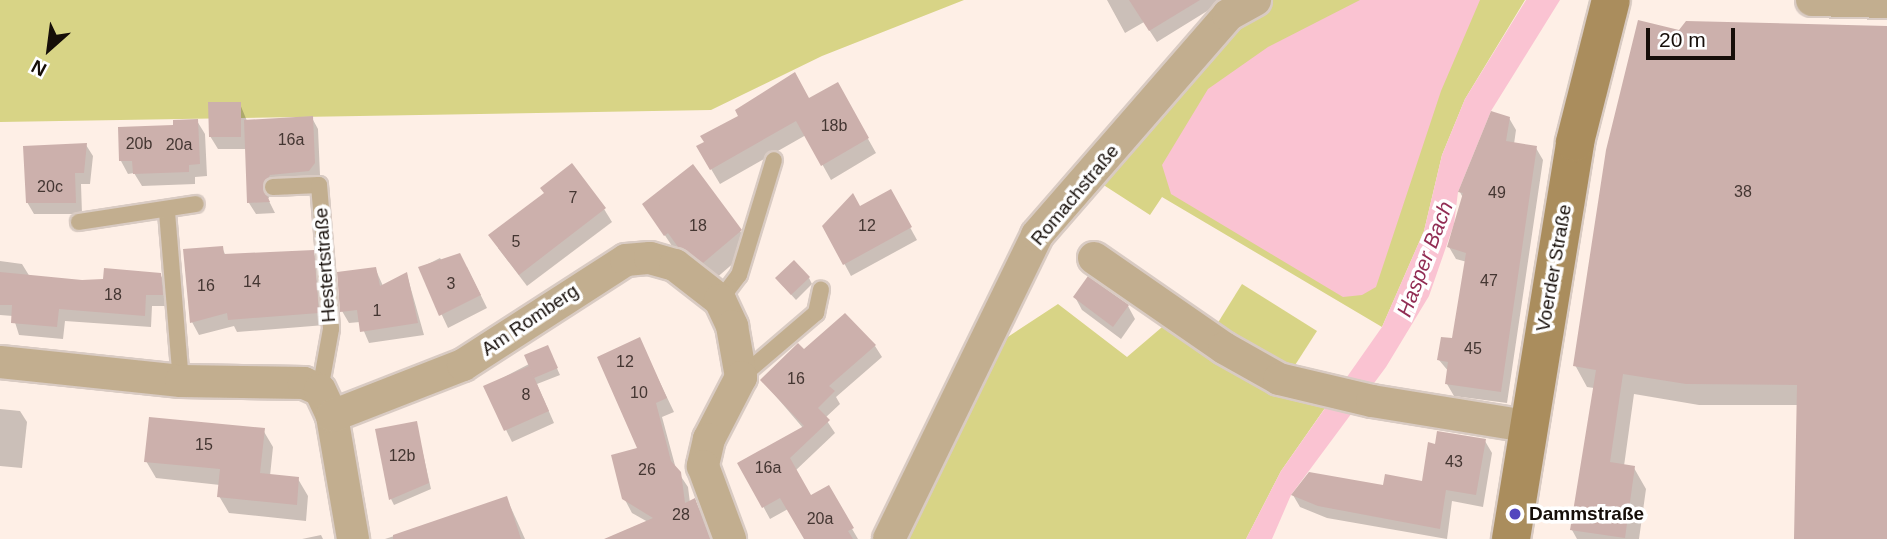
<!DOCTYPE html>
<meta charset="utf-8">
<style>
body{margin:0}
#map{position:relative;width:1887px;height:539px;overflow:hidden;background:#feefe6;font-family:Helvetica,sans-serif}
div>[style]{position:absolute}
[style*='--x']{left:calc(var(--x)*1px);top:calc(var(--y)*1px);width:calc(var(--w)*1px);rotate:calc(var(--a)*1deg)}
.green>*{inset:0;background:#d8d486}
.water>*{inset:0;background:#fac3d2}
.shadow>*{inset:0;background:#0003}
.building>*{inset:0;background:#ccb0ac}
.roads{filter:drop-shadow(2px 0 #d9cbc3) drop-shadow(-2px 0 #d9cbc3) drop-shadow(0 2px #d9cbc3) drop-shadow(0 -2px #d9cbc3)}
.lane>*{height:16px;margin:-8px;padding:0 8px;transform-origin:8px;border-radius:8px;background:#c2ae8f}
.street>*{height:32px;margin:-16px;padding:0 16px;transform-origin:16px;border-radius:16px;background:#c2ae8f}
.secondary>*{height:38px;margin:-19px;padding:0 19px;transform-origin:19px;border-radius:19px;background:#aa8d5d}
.dots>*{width:19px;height:19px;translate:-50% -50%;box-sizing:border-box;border:4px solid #fff;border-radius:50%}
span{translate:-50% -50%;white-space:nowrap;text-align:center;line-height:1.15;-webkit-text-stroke:7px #fff;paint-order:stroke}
.number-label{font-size:16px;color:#443632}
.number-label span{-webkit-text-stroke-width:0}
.street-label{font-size:19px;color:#160e09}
.poi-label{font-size:19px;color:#160e09;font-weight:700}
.left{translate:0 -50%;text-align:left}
.water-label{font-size:21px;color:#922d54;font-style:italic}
.north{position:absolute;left:14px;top:14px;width:70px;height:70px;-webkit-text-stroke:5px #fff;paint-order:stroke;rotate:208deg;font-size:19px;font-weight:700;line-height:28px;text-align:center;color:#160e09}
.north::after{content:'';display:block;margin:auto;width:24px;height:32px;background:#160e09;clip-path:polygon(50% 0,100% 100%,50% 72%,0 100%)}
.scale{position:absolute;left:1646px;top:28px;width:89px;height:32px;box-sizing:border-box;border:4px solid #160e09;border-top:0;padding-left:9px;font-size:21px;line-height:24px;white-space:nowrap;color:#160e09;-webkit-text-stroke:5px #fff;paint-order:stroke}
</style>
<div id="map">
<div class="green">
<div style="clip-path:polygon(0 0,964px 0,822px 56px,711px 110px,0 122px)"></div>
<div style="clip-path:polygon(1273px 0,1525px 0,1465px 99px,1442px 155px,1424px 231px,1382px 327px,1162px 197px,1150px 215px,1102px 184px,1229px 25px)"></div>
<div style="clip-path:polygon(1242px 284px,1317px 331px,1288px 376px,1214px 329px)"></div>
<div style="clip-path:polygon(1058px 304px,1127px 357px,1168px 322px,1334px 395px,1281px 471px,1246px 539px,899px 539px,991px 348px)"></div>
</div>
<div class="water">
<div style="clip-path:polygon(1360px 0,1480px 0,1441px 91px,1376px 287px,1362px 295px,1343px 297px,1171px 194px,1162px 165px,1208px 89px,1268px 47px)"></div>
<div style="clip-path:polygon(1526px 0,1560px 0,1491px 111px,1458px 192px,1454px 224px,1429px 296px,1386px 367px,1291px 495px,1272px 539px,1246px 539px,1281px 471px,1382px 327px,1424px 231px,1442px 155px,1465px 99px)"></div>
</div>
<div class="shadow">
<div style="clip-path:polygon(1107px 0,1225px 0,1157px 42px,1144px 22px,1125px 33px)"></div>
<div style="clip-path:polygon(1887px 27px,1887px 539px,1796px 539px,1798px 405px,1699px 405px,1634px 394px,1624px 466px,1634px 468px,1646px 489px,1639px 539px,1577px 539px,1572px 530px,1594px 388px,1587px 387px,1575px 365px,1680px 32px)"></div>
<div style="clip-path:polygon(837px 84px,876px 153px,831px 180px,806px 135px,720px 184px,698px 147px,740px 117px,809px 100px)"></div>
<div style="clip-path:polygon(240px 104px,247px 121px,312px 118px,318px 129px,320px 175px,315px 182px,276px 186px,268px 199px,275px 213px,256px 214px,249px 203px,247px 149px,218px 149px,210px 136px)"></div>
<div style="clip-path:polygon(1509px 118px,1516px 130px,1514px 144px,1536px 148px,1543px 160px,1507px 403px,1454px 396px,1447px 384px,1449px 372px,1439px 360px,1453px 340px,1467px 262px,1456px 259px,1449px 247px,1463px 198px,1460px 192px)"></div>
<div style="clip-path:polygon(197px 121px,205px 134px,207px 176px,195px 177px,195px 184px,142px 186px,134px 173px,128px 174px,121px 161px,175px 127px)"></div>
<div style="clip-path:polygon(86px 145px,93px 156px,90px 184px,81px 184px,82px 214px,34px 214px,27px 202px)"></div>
<div style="clip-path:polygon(890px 191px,917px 240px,851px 276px,824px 226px)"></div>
<div style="clip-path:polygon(644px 204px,740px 231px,751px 248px,714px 280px,691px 265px,679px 250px,676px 252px)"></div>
<div style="clip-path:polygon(604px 209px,612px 222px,527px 286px,498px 248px)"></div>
<div style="clip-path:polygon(222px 248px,226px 256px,313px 252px,320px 265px,325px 325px,237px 332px,234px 326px,199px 335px,192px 322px)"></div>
<div style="clip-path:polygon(440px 258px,443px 263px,467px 267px,487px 308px,448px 328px,420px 268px)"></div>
<div style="clip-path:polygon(0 261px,22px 264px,30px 277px,82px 282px,160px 274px,167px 287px,169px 306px,152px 306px,151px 327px,65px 321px,63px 339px,19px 335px,13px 316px,0 315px)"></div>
<div style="clip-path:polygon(375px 268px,383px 286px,407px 275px,424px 335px,369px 343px,360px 322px,349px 323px,342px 311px)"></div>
<div style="clip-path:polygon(809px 278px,812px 284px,796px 300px,777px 279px)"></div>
<div style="clip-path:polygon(1075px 297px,1128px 306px,1135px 319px,1121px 339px,1082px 310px)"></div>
<div style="clip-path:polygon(639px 339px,674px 412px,662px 417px,676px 469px,688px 487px,690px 503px,695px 500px,714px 539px,608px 539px,648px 522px,632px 513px,624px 498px,640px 449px)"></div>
<div style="clip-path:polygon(875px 346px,882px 357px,836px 397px,840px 404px,825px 418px,835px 433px,795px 471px,811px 498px,828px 488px,858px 539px,806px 539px,788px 509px,770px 519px,740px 464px,803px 428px,762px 380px,804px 351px)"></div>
<div style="clip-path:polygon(550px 353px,560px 375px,537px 384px,554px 423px,512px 442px,485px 387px)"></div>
<div style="clip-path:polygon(0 409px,20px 411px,27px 422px,22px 468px,0 466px)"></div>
<div style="clip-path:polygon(416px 423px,431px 489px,394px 505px,391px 499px)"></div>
<div style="clip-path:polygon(263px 430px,273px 447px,270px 476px,298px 479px,308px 496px,306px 521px,229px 513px,219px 496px,220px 485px,156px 478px,146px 461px)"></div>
<div style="clip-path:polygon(1485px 441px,1492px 453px,1483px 507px,1452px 501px,1447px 539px,1327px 518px,1300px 507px,1293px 495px,1423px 483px)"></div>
<div style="clip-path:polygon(507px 499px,525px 539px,385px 539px)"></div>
<div style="clip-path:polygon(321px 535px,323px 539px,302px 539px)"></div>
</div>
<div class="building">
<div style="clip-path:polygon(1129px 0,1200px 0,1149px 31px)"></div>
<div style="clip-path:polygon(1638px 20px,1679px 30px,1686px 21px,1887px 26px,1887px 539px,1794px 539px,1797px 385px,1686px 384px,1623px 374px,1610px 462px,1635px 466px,1625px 538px,1570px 530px,1596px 370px,1573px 366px,1606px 150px)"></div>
<div style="clip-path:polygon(795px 72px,809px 98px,838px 82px,869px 138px,821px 166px,796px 121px,710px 170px,696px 146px,704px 142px,700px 136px,738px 116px,735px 110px)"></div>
<div style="clip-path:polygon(208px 102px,241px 102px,241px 137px,209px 137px)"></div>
<div style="clip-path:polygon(1491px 111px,1510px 117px,1506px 141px,1537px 146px,1501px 392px,1445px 384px,1448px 362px,1437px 360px,1441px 337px,1452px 338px,1466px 253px,1447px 247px,1463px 193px,1458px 192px)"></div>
<div style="clip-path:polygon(313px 116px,315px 163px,309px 171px,270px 175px,263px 187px,270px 202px,247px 203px,244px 120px)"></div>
<div style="clip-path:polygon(198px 119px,200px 164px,189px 165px,189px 172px,133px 174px,132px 161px,119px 161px,118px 127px,173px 125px,173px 120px)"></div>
<div style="clip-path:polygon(87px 143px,84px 173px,75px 173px,76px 203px,26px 203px,23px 146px)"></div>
<div style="clip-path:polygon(572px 163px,606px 208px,519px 275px,488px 235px,544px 193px,540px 188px)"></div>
<div style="clip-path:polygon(693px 164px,742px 230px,703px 263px,678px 247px,668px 233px,664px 236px,642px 204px)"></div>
<div style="clip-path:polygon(891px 189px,912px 227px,843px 265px,822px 226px,853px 193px,860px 206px)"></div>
<div style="clip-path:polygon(223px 246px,224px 254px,314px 250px,319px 313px,228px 320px,227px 313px,190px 323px,183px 249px)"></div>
<div style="clip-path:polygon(460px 253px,481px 295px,439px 316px,418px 267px)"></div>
<div style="clip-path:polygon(794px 260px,810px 277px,791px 295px,775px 278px)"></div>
<div style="clip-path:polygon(376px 267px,380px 286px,407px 272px,418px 323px,360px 332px,357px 310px,340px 312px,337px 272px)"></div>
<div style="clip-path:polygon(104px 268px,161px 273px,163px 295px,146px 295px,145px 316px,59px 309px,57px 327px,11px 323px,12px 305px,0 305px,0 272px,82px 280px,103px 279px)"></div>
<div style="clip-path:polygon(1088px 276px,1129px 305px,1113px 327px,1073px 297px)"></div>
<div style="clip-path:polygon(845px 313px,876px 345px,829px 386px,835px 391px,818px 408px,830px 420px,790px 458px,811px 495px,829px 485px,854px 528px,848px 531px,853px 539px,804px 539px,780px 498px,762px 508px,737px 463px,804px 426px,760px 380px,798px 343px,804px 349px)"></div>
<div style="clip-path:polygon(640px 337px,667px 398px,656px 403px,671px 461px,681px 472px,685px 503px,695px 498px,710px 539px,604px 539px,653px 518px,622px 499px,611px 455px,637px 448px,597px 357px)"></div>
<div style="clip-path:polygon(548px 345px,558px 368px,534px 378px,524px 355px)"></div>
<div style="clip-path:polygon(529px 366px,549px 411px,504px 431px,483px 386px)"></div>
<div style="clip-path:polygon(149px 417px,265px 428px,260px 473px,299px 477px,297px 505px,217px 497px,220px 469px,144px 462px)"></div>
<div style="clip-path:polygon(417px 421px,429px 483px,389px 500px,375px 429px)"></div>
<div style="clip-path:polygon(1437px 431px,1486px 439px,1476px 495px,1446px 490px,1440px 529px,1318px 506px,1291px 495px,1309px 472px,1383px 485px,1385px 474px,1422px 481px,1428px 442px,1435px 444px)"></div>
<div style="clip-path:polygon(507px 496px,521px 539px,393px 539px,393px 535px)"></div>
</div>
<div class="roads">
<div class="lane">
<div style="--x:273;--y:187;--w:46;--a:-2.5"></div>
<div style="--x:319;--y:185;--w:144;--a:85.2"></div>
<div style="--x:331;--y:329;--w:62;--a:100.2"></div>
<div style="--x:167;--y:212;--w:170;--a:85.3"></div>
<div style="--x:79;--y:222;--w:118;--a:-8.7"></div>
<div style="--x:720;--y:300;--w:31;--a:-53"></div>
<div style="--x:739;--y:275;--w:120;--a:-73.1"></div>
<div style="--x:741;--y:377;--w:99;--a:-40.5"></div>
<div style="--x:816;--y:313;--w:24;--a:-78"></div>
</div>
<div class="street">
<div style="--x:1812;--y:0;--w:75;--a:1.5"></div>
<div style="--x:1094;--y:258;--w:158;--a:34.7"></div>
<div style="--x:1224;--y:348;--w:63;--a:29.4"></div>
<div style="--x:1279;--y:379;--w:96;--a:13.3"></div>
<div style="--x:1372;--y:401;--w:156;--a:9.2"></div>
<div style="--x:0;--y:362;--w:182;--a:6"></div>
<div style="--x:181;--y:381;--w:123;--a:0.9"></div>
<div style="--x:304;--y:383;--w:17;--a:24"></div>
<div style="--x:320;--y:390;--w:29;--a:65"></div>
<div style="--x:332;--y:416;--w:125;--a:80.3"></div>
<div style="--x:332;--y:416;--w:141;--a:-21.3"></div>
<div style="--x:463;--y:365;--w:194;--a:-32.8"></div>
<div style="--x:626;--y:260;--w:24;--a:-5"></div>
<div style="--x:650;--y:258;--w:26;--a:16"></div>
<div style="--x:675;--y:265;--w:57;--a:37.9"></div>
<div style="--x:720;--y:300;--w:29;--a:65"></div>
<div style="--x:732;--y:326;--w:52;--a:80"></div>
<div style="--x:741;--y:377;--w:70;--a:117.3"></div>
<div style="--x:709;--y:439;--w:28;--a:103"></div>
<div style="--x:703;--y:466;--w:78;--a:69.7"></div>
<div style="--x:889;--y:539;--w:338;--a:-64"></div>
<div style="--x:1037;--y:235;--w:291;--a:-49"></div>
<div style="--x:1228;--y:15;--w:31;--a:-29"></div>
</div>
<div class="secondary">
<div style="--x:1511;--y:539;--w:402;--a:-80.8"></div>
<div style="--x:1575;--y:142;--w:146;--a:-75.8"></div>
</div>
</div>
<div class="dots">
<div style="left:1515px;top:514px;background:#5346be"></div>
</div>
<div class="number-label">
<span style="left:834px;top:126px">18b</span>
<span style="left:291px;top:140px">16a</span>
<span style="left:139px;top:144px">20b</span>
<span style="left:179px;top:145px">20a</span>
<span style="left:50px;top:187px">20c</span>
<span style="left:1743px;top:192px">38</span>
<span style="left:1497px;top:193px">49</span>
<span style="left:573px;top:198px">7</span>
<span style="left:698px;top:226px">18</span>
<span style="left:867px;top:226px">12</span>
<span style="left:516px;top:242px">5</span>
<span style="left:1489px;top:281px">47</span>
<span style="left:252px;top:282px">14</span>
<span style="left:451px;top:284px">3</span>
<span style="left:206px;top:286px">16</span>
<span style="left:113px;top:295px">18</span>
<span style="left:377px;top:311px">1</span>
<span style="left:1473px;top:349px">45</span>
<span style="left:625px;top:362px">12</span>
<span style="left:796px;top:379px">16</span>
<span style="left:639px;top:393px">10</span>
<span style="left:526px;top:395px">8</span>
<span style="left:204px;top:445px">15</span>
<span style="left:402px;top:456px">12b</span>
<span style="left:1454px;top:462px">43</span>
<span style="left:768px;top:468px">16a</span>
<span style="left:647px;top:470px">26</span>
<span style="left:681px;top:515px">28</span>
<span style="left:820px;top:519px">20a</span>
</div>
<div class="street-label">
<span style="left:1075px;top:195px;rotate:-50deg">Romachstraße</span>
<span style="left:325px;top:265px;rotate:-94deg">Hestertstraße</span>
<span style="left:1554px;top:268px;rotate:-80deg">Voerder Straße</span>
<span style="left:530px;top:320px;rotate:-34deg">Am Romberg</span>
</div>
<div class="poi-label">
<span class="left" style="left:1529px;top:514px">Dammstraße</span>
</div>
<div class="water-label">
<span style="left:1425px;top:259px;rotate:-69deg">Hasper Bach</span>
</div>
<div class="north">N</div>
<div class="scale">20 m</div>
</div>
